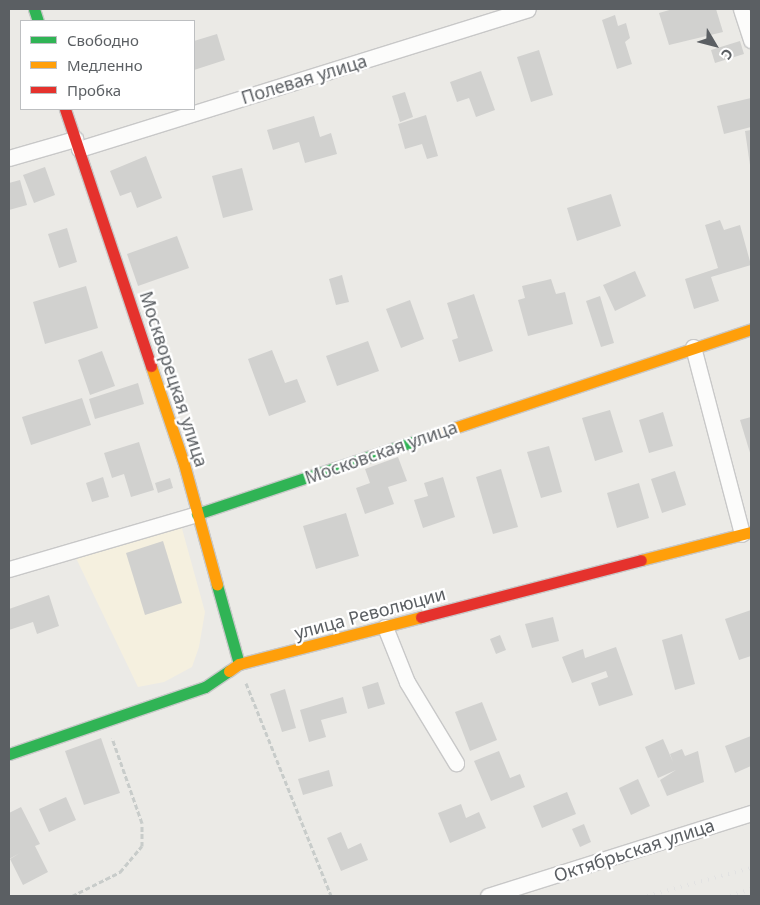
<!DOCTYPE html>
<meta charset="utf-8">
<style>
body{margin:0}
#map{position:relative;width:760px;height:905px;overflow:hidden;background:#ebeae6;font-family:"Noto Sans",sans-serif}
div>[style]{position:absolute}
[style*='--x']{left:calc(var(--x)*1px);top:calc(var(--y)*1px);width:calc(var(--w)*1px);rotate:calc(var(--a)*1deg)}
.commercial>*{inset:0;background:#f5f0df}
.building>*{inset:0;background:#d1d1cf}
.path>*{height:3px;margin-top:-1.5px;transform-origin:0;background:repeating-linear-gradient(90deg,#c8ccca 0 5px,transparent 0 7.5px)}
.roads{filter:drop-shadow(1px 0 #c8c8c8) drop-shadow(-1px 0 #c8c8c8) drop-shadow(0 1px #c8c8c8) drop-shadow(0 -1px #c8c8c8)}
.street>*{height:15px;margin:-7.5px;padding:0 7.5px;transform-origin:7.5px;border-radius:7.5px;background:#fcfcfb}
.fast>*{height:11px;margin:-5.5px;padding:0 5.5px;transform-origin:5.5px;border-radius:5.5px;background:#30b455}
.slow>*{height:11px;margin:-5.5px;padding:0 5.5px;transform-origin:5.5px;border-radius:5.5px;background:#ff9f0a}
.jam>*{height:11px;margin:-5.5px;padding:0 5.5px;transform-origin:5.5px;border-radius:5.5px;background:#e5322d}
.rail>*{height:4px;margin-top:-2px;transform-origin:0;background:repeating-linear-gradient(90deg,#e2e2e2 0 1px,transparent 0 7px)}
span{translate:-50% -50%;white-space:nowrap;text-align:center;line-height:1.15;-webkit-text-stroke:4.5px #fff;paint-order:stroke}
.street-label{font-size:18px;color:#5b5f63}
.frame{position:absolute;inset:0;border:10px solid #5b5f63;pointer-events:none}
.legend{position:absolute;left:20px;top:20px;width:175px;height:90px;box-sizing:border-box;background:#fff;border:1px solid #bdbfc1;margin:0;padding:6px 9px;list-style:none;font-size:15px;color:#5b5f63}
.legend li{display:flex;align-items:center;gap:10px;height:25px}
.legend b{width:25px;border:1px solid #bdbfc1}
.north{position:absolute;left:690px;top:20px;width:50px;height:50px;-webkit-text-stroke:4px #fff;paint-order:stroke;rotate:127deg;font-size:14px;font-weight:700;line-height:20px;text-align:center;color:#5b5f63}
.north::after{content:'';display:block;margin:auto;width:18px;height:22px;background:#5b5f63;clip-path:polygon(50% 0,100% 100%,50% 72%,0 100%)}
</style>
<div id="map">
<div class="commercial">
<div style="clip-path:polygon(181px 525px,205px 612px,199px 647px,192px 667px,164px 682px,138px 687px,75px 556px)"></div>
</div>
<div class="building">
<div style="clip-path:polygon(673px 9px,716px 9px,723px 32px,669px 45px,659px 13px)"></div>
<div style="clip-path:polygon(615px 15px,618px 26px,626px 23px,630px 38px,625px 42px,632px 64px,617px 69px,602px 20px)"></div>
<div style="clip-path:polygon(217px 34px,225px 60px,194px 70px,194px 41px)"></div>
<div style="clip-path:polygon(740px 41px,744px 54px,715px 63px,711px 50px)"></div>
<div style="clip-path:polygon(539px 50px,553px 95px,531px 102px,517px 57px)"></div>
<div style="clip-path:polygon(481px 71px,495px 110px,476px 117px,469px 98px,457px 102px,450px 82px)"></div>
<div style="clip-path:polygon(405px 92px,413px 117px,400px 122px,392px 96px)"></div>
<div style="clip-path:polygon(751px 98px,751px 127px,724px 134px,717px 106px)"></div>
<div style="clip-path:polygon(426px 115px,438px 156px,427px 159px,422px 144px,405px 149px,398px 124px)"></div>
<div style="clip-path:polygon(314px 116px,320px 137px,331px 133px,337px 154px,305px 163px,299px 142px,273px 150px,267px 130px)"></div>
<div style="clip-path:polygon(751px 130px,751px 165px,750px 165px,745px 131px)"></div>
<div style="clip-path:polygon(146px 156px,162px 198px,137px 208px,131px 192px,120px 196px,110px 171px)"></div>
<div style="clip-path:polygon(45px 167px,55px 195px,34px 203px,23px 175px)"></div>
<div style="clip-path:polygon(242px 168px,253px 210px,223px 218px,212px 176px)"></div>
<div style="clip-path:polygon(20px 180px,27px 205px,9px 210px,9px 183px)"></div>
<div style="clip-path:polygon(611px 194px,621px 226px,577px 241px,567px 208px)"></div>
<div style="clip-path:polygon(720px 220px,724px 230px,740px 225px,751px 265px,711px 277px,719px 301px,694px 309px,685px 279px,718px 268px,705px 225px)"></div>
<div style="clip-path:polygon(67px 228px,77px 262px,59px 268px,48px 234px)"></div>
<div style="clip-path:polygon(177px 236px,189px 268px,138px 286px,127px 254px)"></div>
<div style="clip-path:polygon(635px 271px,646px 296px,615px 311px,603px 285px)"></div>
<div style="clip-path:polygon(342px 275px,349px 302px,336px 305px,329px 279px)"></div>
<div style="clip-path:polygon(551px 279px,556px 294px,565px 292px,573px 324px,528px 336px,518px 300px,525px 298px,522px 286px)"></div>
<div style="clip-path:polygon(86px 286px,98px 328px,45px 344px,33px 302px)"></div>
<div style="clip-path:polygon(474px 294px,493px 351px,459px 362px,452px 340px,458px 338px,447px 303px)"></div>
<div style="clip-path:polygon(600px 296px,614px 343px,601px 347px,586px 301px)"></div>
<div style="clip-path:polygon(410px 300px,424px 339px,401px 348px,386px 309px)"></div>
<div style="clip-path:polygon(368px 341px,379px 371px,337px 386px,326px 356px)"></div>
<div style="clip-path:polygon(272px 350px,285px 383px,297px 379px,306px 402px,269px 416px,248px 359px)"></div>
<div style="clip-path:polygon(102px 351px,115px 386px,90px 395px,78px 360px)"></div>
<div style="clip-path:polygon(138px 383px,144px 404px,95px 419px,89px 399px)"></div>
<div style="clip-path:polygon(82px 398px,91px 425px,31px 445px,22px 417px)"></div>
<div style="clip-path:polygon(610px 410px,623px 452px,595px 461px,582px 418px)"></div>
<div style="clip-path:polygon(663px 412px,673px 446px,649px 453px,639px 420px)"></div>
<div style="clip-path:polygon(751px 417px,751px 456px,740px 420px)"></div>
<div style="clip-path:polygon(139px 442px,154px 490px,131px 497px,124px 474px,112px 478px,104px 453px)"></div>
<div style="clip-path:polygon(549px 446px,562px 492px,541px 498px,527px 452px)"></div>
<div style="clip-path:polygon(398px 457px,407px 481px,388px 487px,394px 504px,365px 514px,356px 488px,370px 483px,365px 469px)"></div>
<div style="clip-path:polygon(501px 469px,518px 527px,493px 534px,476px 477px)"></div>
<div style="clip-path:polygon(675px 471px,686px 505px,662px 513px,651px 479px)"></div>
<div style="clip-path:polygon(103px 477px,109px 497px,92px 502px,86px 483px)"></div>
<div style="clip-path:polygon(443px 477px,455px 517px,423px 528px,414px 500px,428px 496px,424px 483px)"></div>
<div style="clip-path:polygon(170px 478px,173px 488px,158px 493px,155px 483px)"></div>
<div style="clip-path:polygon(639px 483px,649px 518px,617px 528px,607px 493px)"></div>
<div style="clip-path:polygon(346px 513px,359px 556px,316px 569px,303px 526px)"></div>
<div style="clip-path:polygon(163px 541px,182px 603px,145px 615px,126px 553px)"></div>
<div style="clip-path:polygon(49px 595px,59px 626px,37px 634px,33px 622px,9px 630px,9px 609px)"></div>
<div style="clip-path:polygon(751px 610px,751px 656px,739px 660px,725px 619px)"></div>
<div style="clip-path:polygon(553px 617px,559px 641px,532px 648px,525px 624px)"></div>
<div style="clip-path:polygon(682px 634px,695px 684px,675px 690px,662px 640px)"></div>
<div style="clip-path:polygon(500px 635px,506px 650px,496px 654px,490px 639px)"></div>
<div style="clip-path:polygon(616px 647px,633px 695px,599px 706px,591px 683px,608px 677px,606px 671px,572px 683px,562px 657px,583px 649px,585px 658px)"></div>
<div style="clip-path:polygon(378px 682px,385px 704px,368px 709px,362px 687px)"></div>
<div style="clip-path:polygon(285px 689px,296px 728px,282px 732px,270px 694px)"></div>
<div style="clip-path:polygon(343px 697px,347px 713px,321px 720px,326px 737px,309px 742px,300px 710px)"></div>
<div style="clip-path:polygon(482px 702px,497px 740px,470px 751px,455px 712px)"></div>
<div style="clip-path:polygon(751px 736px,751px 766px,735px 773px,725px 746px)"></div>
<div style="clip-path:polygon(101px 738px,120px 793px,84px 805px,65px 751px)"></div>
<div style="clip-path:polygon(663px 739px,673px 762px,670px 754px,682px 749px,685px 756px,698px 751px,704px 782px,667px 796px,660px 780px,676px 770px,658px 778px,645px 747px)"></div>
<div style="clip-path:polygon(499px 751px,510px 778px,520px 774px,525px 787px,491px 801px,474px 761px)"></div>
<div style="clip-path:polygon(329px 770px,333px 786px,303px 795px,298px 779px)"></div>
<div style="clip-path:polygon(638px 779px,650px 806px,631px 815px,619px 788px)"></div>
<div style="clip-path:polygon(567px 792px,576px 814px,542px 828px,533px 806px)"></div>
<div style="clip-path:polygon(66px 797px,76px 820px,49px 832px,39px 809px)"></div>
<div style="clip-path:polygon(461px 804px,466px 818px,479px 812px,486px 828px,450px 843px,438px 813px)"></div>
<div style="clip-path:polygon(21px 807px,40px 844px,35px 846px,48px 872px,23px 885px,10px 859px,20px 853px,9px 859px,9px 813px)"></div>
<div style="clip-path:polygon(584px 824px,591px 842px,580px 847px,572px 829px)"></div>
<div style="clip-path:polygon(341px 832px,348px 849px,361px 843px,368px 860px,341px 871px,327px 838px)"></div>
</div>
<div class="path">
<div style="--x:246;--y:683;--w:229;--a:68.2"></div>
<div style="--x:72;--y:896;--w:54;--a:-26.6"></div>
<div style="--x:120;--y:872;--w:34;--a:-50"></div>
<div style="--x:142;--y:846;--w:23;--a:-90"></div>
<div style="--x:142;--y:823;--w:90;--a:-109.4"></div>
</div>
<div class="roads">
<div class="street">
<div style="--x:741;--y:9;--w:33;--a:72"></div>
<div style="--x:79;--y:149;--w:470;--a:-17.3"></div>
<div style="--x:9;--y:158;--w:69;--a:-16.1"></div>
<div style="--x:693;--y:347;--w:193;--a:75.3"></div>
<div style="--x:9;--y:569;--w:196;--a:-16.3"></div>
<div style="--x:385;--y:627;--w:59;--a:68.2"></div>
<div style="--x:407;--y:682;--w:95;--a:58.8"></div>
<div style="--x:488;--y:896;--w:276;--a:-17.5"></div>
</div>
<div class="fast">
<div style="--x:34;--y:9;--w:13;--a:72"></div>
<div style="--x:197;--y:514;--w:258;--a:-18.5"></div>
<div style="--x:217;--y:585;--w:82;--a:74.4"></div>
<div style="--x:9;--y:754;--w:207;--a:-18.9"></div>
<div style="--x:205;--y:687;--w:29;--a:-34"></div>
</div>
<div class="slow">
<div style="--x:151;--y:366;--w:103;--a:71.4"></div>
<div style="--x:184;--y:464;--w:125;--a:74.7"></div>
<div style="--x:442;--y:432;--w:326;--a:-18.4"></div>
<div style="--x:641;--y:560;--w:114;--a:-14.3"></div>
<div style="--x:229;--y:671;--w:12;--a:-35"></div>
<div style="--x:239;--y:664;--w:188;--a:-14.5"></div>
</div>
<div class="jam">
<div style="--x:65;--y:109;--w:271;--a:71.5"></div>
<div style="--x:421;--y:617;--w:227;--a:-14.5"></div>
</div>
</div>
<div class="rail">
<div style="--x:647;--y:896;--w:108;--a:-15.1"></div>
<div style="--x:730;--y:896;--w:22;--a:-18"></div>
</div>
<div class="street-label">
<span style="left:304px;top:79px;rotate:-17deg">Полевая улица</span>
<span style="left:174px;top:379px;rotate:72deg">Москворецкая улица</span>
<span style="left:381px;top:452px;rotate:-19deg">Московская улица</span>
<span style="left:370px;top:613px;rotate:-15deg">улица Революции</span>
<span style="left:634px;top:850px;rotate:-18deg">Октябрьская улица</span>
</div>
<div class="frame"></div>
<ul class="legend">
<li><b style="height:6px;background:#30b455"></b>Свободно</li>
<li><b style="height:6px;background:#ff9f0a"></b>Медленно</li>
<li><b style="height:6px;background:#e5322d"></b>Пробка</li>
</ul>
<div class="north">С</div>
</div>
